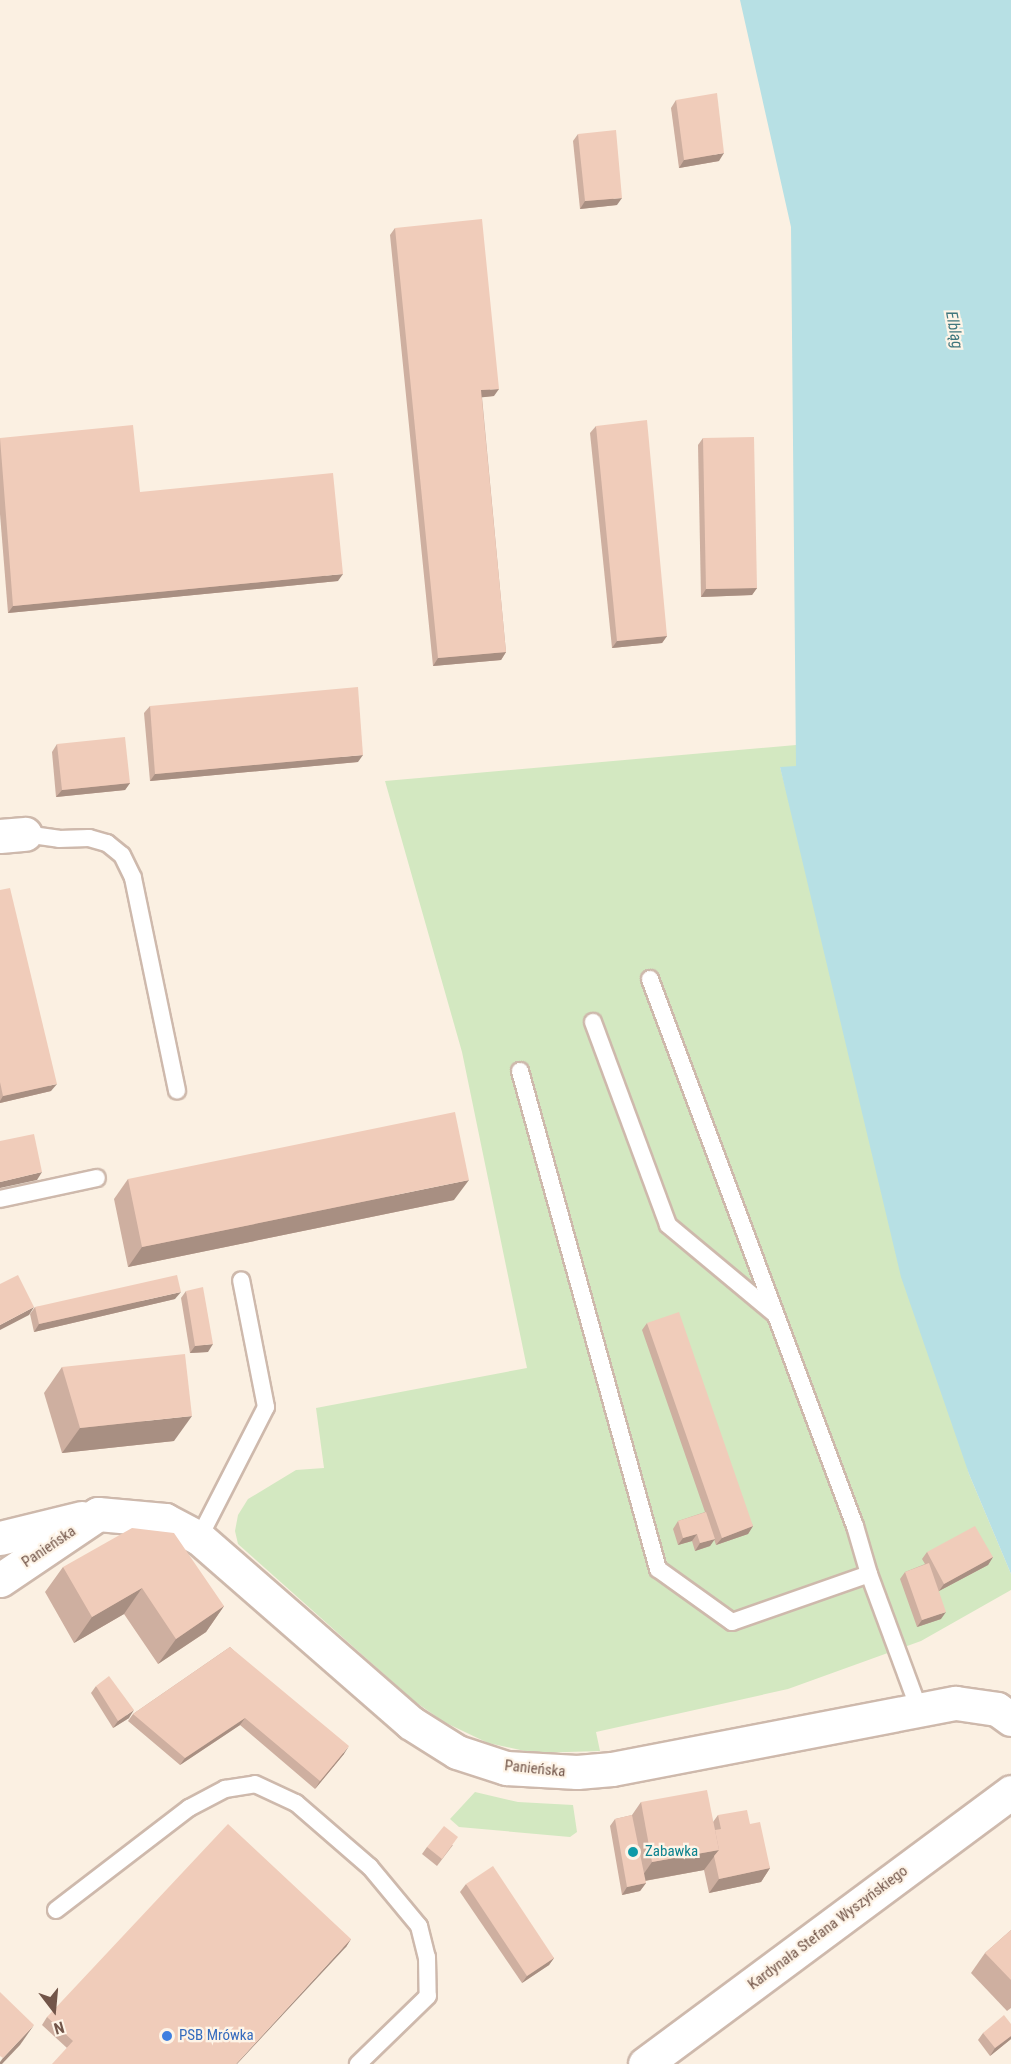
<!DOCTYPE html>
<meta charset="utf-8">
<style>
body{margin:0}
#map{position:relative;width:1011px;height:2064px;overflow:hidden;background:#fbf0e2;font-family:"Roboto Condensed",sans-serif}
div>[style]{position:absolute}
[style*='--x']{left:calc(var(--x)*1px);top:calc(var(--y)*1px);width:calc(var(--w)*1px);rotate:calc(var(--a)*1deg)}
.green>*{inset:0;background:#d3e8c1}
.water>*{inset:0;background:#b7e0e4}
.roads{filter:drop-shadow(2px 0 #ceb9ac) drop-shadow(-2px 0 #ceb9ac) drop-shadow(0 2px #ceb9ac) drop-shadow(0 -2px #ceb9ac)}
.service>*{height:16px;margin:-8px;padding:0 8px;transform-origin:8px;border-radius:8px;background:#fff}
.minor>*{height:33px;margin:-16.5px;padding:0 16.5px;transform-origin:16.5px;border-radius:16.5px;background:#fff}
.secondary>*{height:33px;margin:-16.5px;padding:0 16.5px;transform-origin:16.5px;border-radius:16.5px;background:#fff}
.wall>*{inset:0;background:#ceafa0}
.shaded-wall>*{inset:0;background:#a88f82}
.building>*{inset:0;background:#f0ccba}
.dots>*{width:16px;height:16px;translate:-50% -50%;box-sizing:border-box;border:3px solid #fef4e7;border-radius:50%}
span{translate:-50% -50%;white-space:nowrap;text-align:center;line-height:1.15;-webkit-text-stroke:4.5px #fef4e7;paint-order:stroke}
.street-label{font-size:15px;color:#725549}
.culture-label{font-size:15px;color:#0d838f}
.left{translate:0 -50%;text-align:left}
.shop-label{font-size:15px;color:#366cbe}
.water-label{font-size:16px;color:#41777e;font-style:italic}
.north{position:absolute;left:24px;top:1980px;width:60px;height:60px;-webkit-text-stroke:4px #fef4e7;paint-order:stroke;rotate:164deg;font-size:16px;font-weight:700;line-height:24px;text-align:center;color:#725549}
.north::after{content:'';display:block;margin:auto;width:21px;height:27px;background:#725549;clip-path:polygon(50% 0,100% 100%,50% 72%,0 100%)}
</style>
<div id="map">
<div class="green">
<div style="clip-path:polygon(796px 745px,796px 767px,780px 767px,969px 1474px,1011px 1574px,1011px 1590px,921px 1641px,788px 1689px,596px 1732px,600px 1751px,534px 1753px,488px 1743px,444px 1722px,414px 1701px,238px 1544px,235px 1531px,238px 1515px,248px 1499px,296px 1470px,324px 1468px,316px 1408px,527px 1368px,462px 1052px,385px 781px)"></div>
<div style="clip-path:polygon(475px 1792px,518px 1802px,573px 1805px,577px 1832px,570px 1837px,459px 1827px,450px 1819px)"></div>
</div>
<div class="water">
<div style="clip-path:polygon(740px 0,1011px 0,1011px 1574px,969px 1474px,901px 1277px,780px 767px,796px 766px,791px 227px)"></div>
</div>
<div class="roads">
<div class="service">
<div style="--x:25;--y:834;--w:34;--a:8"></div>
<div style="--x:59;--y:839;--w:30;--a:-2"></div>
<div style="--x:89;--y:838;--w:19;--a:16"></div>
<div style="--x:107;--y:843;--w:19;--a:39"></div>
<div style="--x:122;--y:855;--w:25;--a:64"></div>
<div style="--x:133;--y:878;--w:217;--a:78.3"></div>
<div style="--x:650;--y:979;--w:584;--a:69.46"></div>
<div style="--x:855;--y:1526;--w:50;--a:73.7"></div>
<div style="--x:593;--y:1022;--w:216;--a:69.7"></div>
<div style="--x:668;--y:1225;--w:139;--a:39.8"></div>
<div style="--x:520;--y:1071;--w:517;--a:74.51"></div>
<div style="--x:658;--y:1569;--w:91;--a:35.6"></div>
<div style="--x:732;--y:1622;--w:145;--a:-19.3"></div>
<div style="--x:869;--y:1574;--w:144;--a:69.7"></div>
<div style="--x:0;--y:1199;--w:99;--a:-12.2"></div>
<div style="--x:199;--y:1538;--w:147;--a:-62.9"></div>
<div style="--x:266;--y:1407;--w:129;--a:-101.1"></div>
<div style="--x:56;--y:1910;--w:168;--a:-37.5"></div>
<div style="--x:189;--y:1808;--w:41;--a:-27.8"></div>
<div style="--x:225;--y:1789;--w:30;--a:-9"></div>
<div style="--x:255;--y:1784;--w:45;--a:24.9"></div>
<div style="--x:296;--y:1803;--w:98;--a:40.9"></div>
<div style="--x:370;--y:1867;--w:77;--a:50.3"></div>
<div style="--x:419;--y:1926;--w:32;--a:76"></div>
<div style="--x:427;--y:1957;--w:39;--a:89"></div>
<div style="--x:428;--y:1996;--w:98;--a:135.8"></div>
</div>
<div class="minor">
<div style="--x:0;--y:836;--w:25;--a:-5"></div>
<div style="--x:0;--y:1538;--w:84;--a:-13.7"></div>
<div style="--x:0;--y:1580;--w:118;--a:-34"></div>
<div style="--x:98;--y:1514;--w:67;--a:5.1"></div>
<div style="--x:165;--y:1520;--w:38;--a:28"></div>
<div style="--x:199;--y:1538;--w:281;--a:41.1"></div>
<div style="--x:411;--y:1723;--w:54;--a:32.2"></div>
<div style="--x:457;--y:1752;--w:52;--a:18.1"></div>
<div style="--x:506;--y:1768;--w:71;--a:3.2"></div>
<div style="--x:577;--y:1772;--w:35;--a:-5"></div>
<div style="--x:612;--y:1769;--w:350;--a:-10.9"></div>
<div style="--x:956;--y:1703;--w:41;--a:8.3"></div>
<div style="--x:997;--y:1709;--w:17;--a:36"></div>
</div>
<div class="secondary">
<div style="--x:645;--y:2064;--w:456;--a:-36.6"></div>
</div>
</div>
<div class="wall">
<div style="clip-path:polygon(676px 100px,719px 161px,679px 168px,671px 108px)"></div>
<div style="clip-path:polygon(578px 134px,617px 205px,580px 209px,573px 141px)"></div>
<div style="clip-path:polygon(395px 228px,494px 396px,482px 397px,506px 652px,501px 660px,433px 666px,390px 235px)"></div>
<div style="clip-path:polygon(596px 426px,667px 636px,662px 643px,612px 648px,590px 433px)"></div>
<div style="clip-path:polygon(0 438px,140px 492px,338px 581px,8px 613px,0 514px)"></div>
<div style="clip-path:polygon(703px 438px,757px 588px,752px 595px,701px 597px,698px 445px)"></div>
<div style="clip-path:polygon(150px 706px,358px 762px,150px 781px,144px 713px)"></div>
<div style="clip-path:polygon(57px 744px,130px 783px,125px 790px,56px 797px,52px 752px)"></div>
<div style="clip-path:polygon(0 890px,51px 1091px,0 1103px)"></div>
<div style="clip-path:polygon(128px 1179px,454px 1200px,128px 1267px,114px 1199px)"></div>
<div style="clip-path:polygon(186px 1291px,208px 1352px,190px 1353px,181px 1298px)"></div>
<div style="clip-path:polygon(175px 1299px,34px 1332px,30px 1314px,35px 1307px)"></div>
<div style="clip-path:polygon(647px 1323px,753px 1526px,748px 1534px,716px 1545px,714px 1539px,710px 1546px,695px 1551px,692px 1541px,678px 1545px,673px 1529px,678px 1521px,705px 1512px,642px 1330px)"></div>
<div style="clip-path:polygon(62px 1367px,174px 1441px,62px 1453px,44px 1393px)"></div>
<div style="clip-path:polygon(927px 1552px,993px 1557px,988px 1565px,939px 1591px,941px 1619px,917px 1627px,900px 1579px,905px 1572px,925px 1564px,922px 1559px)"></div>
<div style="clip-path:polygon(63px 1567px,224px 1606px,206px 1632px,158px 1664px,124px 1614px,74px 1643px,45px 1592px)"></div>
<div style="clip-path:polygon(230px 1647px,344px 1754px,315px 1789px,240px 1725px,180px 1765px,128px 1721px,133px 1714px)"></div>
<div style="clip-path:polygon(96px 1686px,129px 1718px,113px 1728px,91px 1693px)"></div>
<div style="clip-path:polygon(641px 1802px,713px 1822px,718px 1815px,750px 1824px,770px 1868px,761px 1882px,709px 1893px,704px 1870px,645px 1881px,646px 1883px,640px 1891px,622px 1895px,610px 1826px,615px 1819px,632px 1815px)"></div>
<div style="clip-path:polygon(453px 1845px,437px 1866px,422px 1854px,427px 1847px)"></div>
<div style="clip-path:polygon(466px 1884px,554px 1958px,549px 1965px,522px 1983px,460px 1892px)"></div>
<div style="clip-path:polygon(1011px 1930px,1011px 2008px,1007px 2011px,971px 1973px,985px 1953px)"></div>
<div style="clip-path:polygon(351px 1939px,346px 1947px,67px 2048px,42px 2025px,47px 2017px)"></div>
<div style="clip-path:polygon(1011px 2024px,1011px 2039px,990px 2056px,978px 2040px,983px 2033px)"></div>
</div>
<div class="shaded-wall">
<div style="clip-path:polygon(724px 153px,719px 161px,679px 168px,684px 160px)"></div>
<div style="clip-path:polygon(622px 198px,617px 205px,580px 209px,585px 201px)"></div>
<div style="clip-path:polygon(499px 389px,494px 396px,476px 398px,481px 390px)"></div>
<div style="clip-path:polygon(343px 574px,338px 581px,8px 613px,13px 606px)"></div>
<div style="clip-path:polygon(757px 588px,752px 595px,701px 597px,706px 589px)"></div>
<div style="clip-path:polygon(667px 636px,662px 643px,612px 648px,617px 641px)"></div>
<div style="clip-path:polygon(506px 652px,501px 660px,433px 666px,438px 658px)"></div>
<div style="clip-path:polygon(363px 755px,358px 762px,150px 781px,155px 774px)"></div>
<div style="clip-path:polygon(130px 783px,125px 790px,56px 797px,62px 790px)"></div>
<div style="clip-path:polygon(57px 1084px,51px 1091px,0 1103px,0 1101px,3px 1096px)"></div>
<div style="clip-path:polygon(42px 1172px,37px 1180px,0 1188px,0 1182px)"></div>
<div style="clip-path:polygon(469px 1180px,454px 1200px,128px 1267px,142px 1247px)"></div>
<div style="clip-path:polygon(181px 1292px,175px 1299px,34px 1332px,39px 1324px)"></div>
<div style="clip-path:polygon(34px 1307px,29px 1315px,0 1330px,0 1325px)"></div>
<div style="clip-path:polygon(213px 1344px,208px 1352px,190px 1353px,195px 1346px)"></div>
<div style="clip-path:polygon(192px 1416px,174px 1441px,62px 1453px,80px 1428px)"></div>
<div style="clip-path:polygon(753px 1526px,748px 1534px,716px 1545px,722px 1538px)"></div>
<div style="clip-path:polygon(697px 1534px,692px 1541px,678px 1545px,683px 1538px)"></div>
<div style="clip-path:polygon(715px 1539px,710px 1546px,695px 1551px,700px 1543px)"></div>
<div style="clip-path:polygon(993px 1557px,988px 1565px,939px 1591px,944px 1584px)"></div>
<div style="clip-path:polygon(142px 1588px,124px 1614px,74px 1643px,92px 1617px)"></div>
<div style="clip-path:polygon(224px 1606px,206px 1632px,158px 1664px,176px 1639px)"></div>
<div style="clip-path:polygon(946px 1612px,941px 1619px,917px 1627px,922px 1620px)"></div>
<div style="clip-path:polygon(134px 1710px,129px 1718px,113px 1728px,118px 1721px)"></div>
<div style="clip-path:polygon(245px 1718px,240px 1725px,180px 1765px,185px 1758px)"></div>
<div style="clip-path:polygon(349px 1746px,344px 1754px,315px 1789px,320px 1781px)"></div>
<div style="clip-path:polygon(719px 1850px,704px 1870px,638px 1882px,652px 1862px)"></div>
<div style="clip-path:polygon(770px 1868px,761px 1882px,709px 1893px,719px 1879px)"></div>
<div style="clip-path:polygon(646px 1883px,640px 1891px,622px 1895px,627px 1887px)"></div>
<div style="clip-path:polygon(351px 1939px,346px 1947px,237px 2064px,236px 2064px)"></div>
<div style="clip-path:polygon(554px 1958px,549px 1965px,522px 1983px,527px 1976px)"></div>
<div style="clip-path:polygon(34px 2025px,20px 2045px,2px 2064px,0 2064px,0 2062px,3px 2058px)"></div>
<div style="clip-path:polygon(1011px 2036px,1011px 2039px,990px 2056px,995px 2048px)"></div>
</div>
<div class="building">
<div style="clip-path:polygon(717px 93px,724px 153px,684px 160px,676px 100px)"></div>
<div style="clip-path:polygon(616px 130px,622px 198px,585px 201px,578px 134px)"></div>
<div style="clip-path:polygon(482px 219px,499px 389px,481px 390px,506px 652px,438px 658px,395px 228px)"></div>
<div style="clip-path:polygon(647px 420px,667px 636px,617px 641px,596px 426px)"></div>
<div style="clip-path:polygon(133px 425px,140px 492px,333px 473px,343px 574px,13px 606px,0 438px)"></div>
<div style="clip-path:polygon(754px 437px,757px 588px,706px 589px,703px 438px)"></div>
<div style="clip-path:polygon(358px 687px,363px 755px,155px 774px,150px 706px)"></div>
<div style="clip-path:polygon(125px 737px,130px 783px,62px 790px,57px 744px)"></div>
<div style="clip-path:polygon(10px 888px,57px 1084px,3px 1096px,0 1082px,0 890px)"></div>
<div style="clip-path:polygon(455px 1112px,469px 1180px,142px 1247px,128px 1179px)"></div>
<div style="clip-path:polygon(34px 1134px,42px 1172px,0 1182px,0 1141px)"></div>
<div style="clip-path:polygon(18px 1275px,34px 1307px,0 1325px,0 1284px)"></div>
<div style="clip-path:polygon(177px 1275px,181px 1292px,39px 1324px,35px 1307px)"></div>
<div style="clip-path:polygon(203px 1287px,213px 1344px,195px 1346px,186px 1291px)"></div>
<div style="clip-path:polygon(679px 1312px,753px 1526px,722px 1538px,647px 1323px)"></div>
<div style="clip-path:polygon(185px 1354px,192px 1416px,80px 1428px,62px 1367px)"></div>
<div style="clip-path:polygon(706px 1512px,715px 1539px,700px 1543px,697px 1534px,683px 1538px,678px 1521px)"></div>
<div style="clip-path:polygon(975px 1526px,993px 1557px,944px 1584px,927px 1552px)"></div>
<div style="clip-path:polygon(132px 1528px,174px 1533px,224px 1606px,176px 1639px,142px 1588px,92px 1617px,63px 1567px)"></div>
<div style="clip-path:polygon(929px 1563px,946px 1612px,922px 1620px,905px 1572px)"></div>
<div style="clip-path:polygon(230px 1647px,349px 1746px,320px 1781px,245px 1718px,185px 1758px,133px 1714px)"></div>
<div style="clip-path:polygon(109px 1676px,134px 1710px,118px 1721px,96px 1686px)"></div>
<div style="clip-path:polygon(707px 1790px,719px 1850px,652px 1862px,641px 1802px)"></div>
<div style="clip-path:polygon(747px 1810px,750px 1824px,760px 1822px,770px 1868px,719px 1879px,714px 1856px,719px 1850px,715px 1830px,721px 1829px,718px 1815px)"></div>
<div style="clip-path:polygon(632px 1815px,646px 1883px,627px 1887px,615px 1819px)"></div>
<div style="clip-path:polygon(228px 1824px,351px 1939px,236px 2064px,52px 2064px,73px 2041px,47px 2017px)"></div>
<div style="clip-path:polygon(444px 1826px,458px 1837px,442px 1859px,427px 1847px)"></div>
<div style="clip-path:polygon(493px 1866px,554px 1958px,527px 1976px,466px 1884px)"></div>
<div style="clip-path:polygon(1011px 1930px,1011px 1980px,985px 1953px)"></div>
<div style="clip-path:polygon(0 1992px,34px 2025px,3px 2058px,0 2056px)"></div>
<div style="clip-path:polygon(1004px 2015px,1011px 2024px,1011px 2036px,995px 2048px,983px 2033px)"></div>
</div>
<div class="dots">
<div style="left:633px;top:1852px;background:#0f9aa8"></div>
<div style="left:167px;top:2036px;background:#3f7fe0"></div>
</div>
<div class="street-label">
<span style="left:49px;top:1547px;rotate:-34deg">Panieńska</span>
<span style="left:535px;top:1769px;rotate:6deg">Panieńska</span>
<span style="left:828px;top:1928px;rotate:-37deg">Kardynała Stefana Wyszyńskiego</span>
</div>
<div class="culture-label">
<span class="left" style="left:645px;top:1852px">Zabawka</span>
</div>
<div class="shop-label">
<span class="left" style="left:179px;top:2036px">PSB Mrówka</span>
</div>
<div class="water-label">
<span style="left:954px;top:330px;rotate:80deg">Elbląg</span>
</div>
<div class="north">N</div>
</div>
